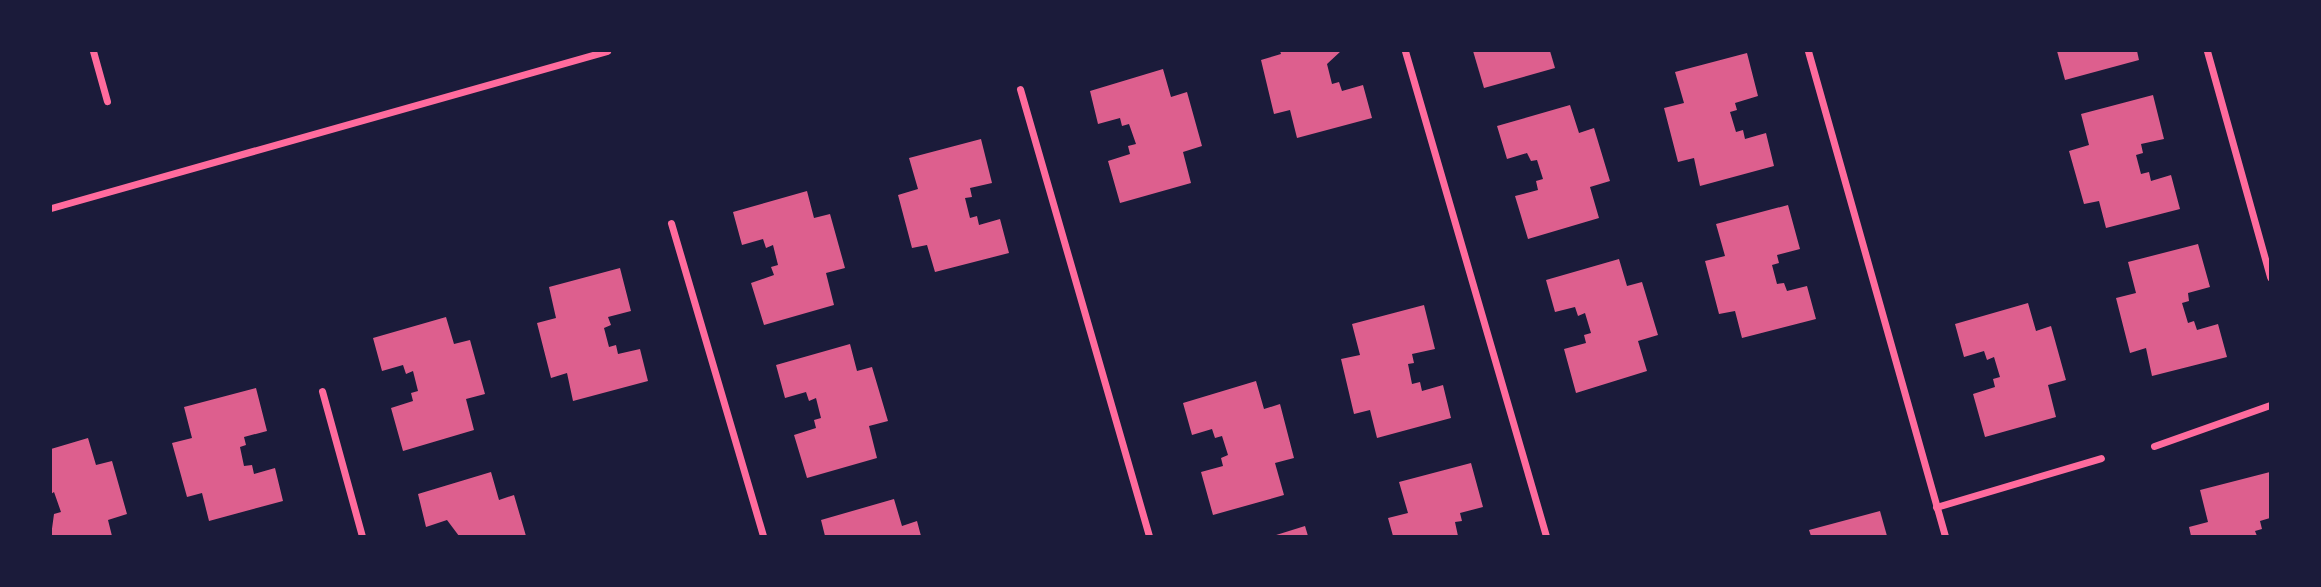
<!DOCTYPE html>
<style>
body{margin:0}
#map{position:relative;width:2321px;height:587px;overflow:hidden;background:#1b1b3a;font-family:"Noto Sans",sans-serif}
div>[style]{position:absolute}
[style*='--x']{left:calc(var(--x)*1px);top:calc(var(--y)*1px);width:calc(var(--w)*1px);rotate:calc(var(--a)*1deg)}
.building>*{inset:0;background:#dd5f8e}
.minor>*{height:7px;margin:-3.5px;padding:0 3.5px;transform-origin:3.5px;border-radius:3.5px;background:#ff6b9d}
span{translate:-50% -50%;white-space:nowrap;text-align:center;line-height:1.15;-webkit-text-stroke:5px #1b1b3a;paint-order:stroke}
.frame{position:absolute;inset:0;border:52px solid #1b1b3a;pointer-events:none}
</style>
<div id="map">
<div class="building">
<div style="clip-path:polygon(1280px 51px,1341px 51px,1327px 64px,1332px 84px,1339px 82px,1342px 91px,1363px 85px,1372px 118px,1297px 138px,1290px 110px,1274px 114px,1261px 60px,1281px 54px)"></div>
<div style="clip-path:polygon(1473px 51px,1550px 51px,1555px 68px,1484px 88px)"></div>
<div style="clip-path:polygon(2057px 51px,2137px 51px,2139px 60px,2065px 80px)"></div>
<div style="clip-path:polygon(1747px 53px,1758px 96px,1735px 103px,1737px 110px,1730px 112px,1736px 132px,1743px 130px,1745px 139px,1766px 133px,1774px 166px,1700px 186px,1694px 158px,1678px 162px,1664px 108px,1684px 103px,1675px 72px)"></div>
<div style="clip-path:polygon(1163px 69px,1171px 97px,1187px 92px,1202px 146px,1183px 152px,1191px 183px,1120px 203px,1108px 161px,1130px 154px,1128px 146px,1136px 144px,1129px 124px,1122px 126px,1120px 118px,1098px 124px,1090px 91px)"></div>
<div style="clip-path:polygon(2153px 95px,2164px 139px,2141px 144px,2143px 153px,2136px 155px,2141px 174px,2149px 172px,2151px 181px,2171px 175px,2180px 209px,2106px 228px,2099px 201px,2084px 204px,2069px 151px,2089px 145px,2081px 114px)"></div>
<div style="clip-path:polygon(1570px 105px,1579px 133px,1594px 128px,1610px 181px,1590px 187px,1599px 218px,1528px 239px,1515px 196px,1538px 190px,1536px 181px,1543px 179px,1537px 160px,1531px 161px,1527px 153px,1507px 159px,1497px 126px)"></div>
<div style="clip-path:polygon(981px 139px,992px 183px,970px 188px,972px 197px,965px 198px,970px 218px,977px 216px,979px 225px,1000px 219px,1009px 253px,935px 272px,927px 245px,912px 248px,898px 195px,918px 189px,909px 158px)"></div>
<div style="clip-path:polygon(807px 191px,814px 218px,830px 214px,845px 268px,826px 273px,834px 305px,764px 325px,751px 283px,774px 275px,771px 267px,778px 265px,773px 245px,766px 248px,763px 239px,742px 245px,733px 212px)"></div>
<div style="clip-path:polygon(1788px 205px,1800px 249px,1777px 255px,1779px 263px,1772px 265px,1777px 284px,1784px 283px,1787px 291px,1807px 286px,1816px 319px,1742px 338px,1735px 311px,1719px 314px,1705px 261px,1725px 256px,1716px 224px)"></div>
<div style="clip-path:polygon(2198px 244px,2210px 287px,2188px 293px,2189px 301px,2182px 303px,2188px 323px,2194px 321px,2197px 330px,2218px 324px,2227px 357px,2152px 376px,2146px 348px,2130px 353px,2116px 298px,2136px 293px,2128px 262px)"></div>
<div style="clip-path:polygon(1619px 259px,1627px 286px,1642px 282px,1658px 335px,1638px 341px,1647px 371px,1576px 393px,1564px 349px,1586px 343px,1584px 335px,1591px 333px,1585px 313px,1578px 316px,1575px 307px,1555px 312px,1546px 280px)"></div>
<div style="clip-path:polygon(620px 268px,631px 311px,608px 317px,611px 325px,604px 328px,609px 347px,616px 345px,618px 354px,640px 349px,648px 381px,573px 401px,567px 373px,551px 378px,537px 323px,556px 318px,549px 287px)"></div>
<div style="clip-path:polygon(2028px 303px,2036px 331px,2051px 326px,2066px 380px,2048px 385px,2056px 417px,1985px 437px,1973px 394px,1995px 387px,1993px 379px,2000px 377px,1994px 357px,1987px 360px,1984px 351px,1964px 357px,1955px 324px)"></div>
<div style="clip-path:polygon(1424px 305px,1435px 349px,1412px 354px,1414px 363px,1408px 364px,1412px 384px,1420px 382px,1422px 391px,1443px 385px,1451px 418px,1377px 438px,1370px 410px,1354px 414px,1341px 359px,1360px 355px,1352px 324px)"></div>
<div style="clip-path:polygon(446px 317px,454px 344px,470px 340px,485px 394px,466px 399px,474px 430px,403px 451px,391px 408px,413px 401px,411px 393px,418px 391px,413px 371px,406px 374px,403px 365px,382px 371px,373px 338px)"></div>
<div style="clip-path:polygon(850px 344px,857px 371px,872px 367px,888px 421px,869px 426px,877px 458px,807px 478px,794px 435px,816px 428px,814px 420px,821px 418px,816px 398px,809px 401px,806px 392px,785px 398px,776px 365px)"></div>
<div style="clip-path:polygon(1256px 381px,1264px 409px,1280px 404px,1294px 458px,1275px 463px,1284px 495px,1213px 515px,1201px 472px,1223px 466px,1221px 458px,1228px 455px,1222px 436px,1215px 438px,1212px 429px,1192px 435px,1183px 403px)"></div>
<div style="clip-path:polygon(256px 388px,267px 431px,244px 437px,246px 445px,240px 447px,244px 466px,252px 465px,254px 474px,275px 468px,283px 501px,209px 521px,202px 493px,187px 497px,172px 443px,192px 438px,184px 407px)"></div>
<div style="clip-path:polygon(88px 438px,96px 465px,112px 461px,127px 514px,108px 520px,112px 536px,51px 536px,54px 514px,61px 512px,54px 492px,51px 494px,51px 449px)"></div>
<div style="clip-path:polygon(1471px 463px,1483px 507px,1460px 513px,1462px 521px,1455px 522px,1458px 536px,1393px 536px,1388px 518px,1408px 513px,1399px 482px)"></div>
<div style="clip-path:polygon(491px 472px,499px 500px,514px 495px,526px 536px,459px 536px,447px 520px,426px 527px,418px 494px)"></div>
<div style="clip-path:polygon(2270px 472px,2270px 518px,2260px 521px,2262px 529px,2255px 531px,2257px 536px,2191px 536px,2189px 527px,2208px 522px,2200px 490px)"></div>
<div style="clip-path:polygon(894px 499px,902px 526px,917px 521px,921px 536px,825px 536px,821px 520px)"></div>
<div style="clip-path:polygon(1880px 511px,1887px 536px,1811px 536px,1809px 530px)"></div>
<div style="clip-path:polygon(1305px 526px,1308px 536px,1273px 536px)"></div>
</div>
<div class="minor">
<div style="--x:93;--y:51;--w:52;--a:74.4"></div>
<div style="--x:1405;--y:51;--w:505;--a:73.79"></div>
<div style="--x:1808;--y:51;--w:504;--a:74.23"></div>
<div style="--x:2207;--y:51;--w:235;--a:74.4"></div>
<div style="--x:1020;--y:89;--w:465;--a:73.9"></div>
<div style="--x:51;--y:208;--w:578;--a:-15.77"></div>
<div style="--x:671;--y:223;--w:326;--a:73.6"></div>
<div style="--x:322;--y:391;--w:150;--a:74.6"></div>
<div style="--x:2154;--y:446;--w:123;--a:-19.5"></div>
<div style="--x:1936;--y:507;--w:172;--a:-16.5"></div>
</div>
<div class="frame"></div>
</div>
